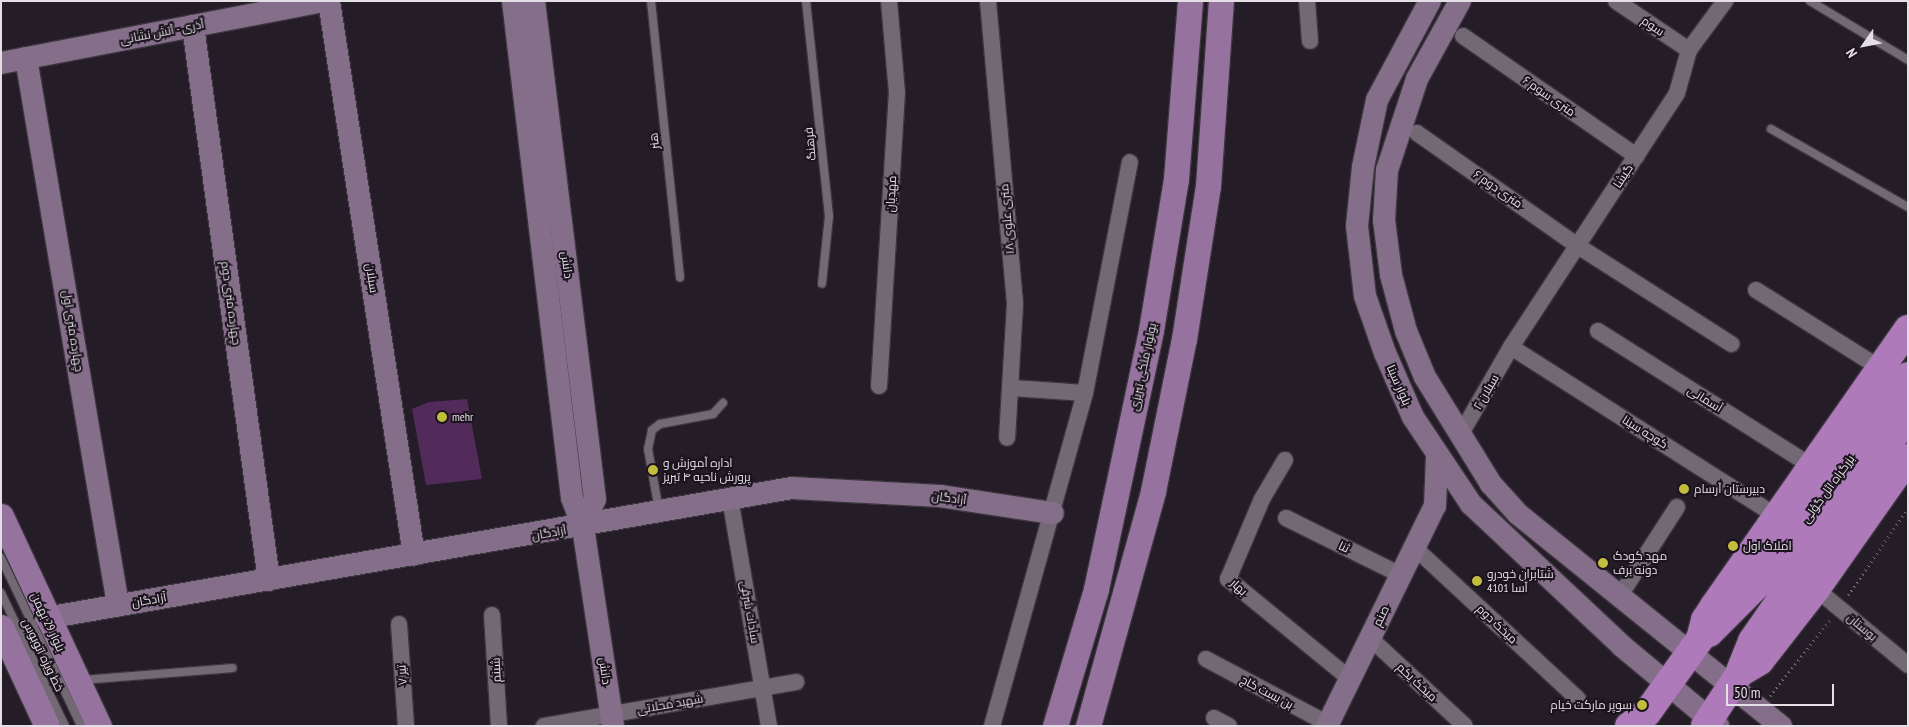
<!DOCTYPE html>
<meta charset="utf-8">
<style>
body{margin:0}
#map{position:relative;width:1909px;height:727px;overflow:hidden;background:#241c26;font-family:"PT Sans Narrow",Cairo,sans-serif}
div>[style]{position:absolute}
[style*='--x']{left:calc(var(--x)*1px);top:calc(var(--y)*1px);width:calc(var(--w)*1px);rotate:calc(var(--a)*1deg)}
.building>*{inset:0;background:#522b5b}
.path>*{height:2.5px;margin-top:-1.25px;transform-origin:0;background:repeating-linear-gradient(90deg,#746d76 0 1px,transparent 0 5px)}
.roads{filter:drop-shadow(1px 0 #3c363e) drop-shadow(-1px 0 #3c363e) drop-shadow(0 1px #3c363e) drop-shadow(0 -1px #3c363e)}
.lane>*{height:8px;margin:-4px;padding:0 4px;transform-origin:4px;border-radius:4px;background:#736975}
.street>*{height:16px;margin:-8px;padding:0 8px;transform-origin:8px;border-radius:8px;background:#736975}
.secondary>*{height:22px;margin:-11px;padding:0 11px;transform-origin:11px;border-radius:11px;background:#856e8a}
.primary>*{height:25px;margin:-12.5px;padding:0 12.5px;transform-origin:12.5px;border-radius:12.5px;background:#96739e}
.highway>*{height:28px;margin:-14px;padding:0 14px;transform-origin:14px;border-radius:14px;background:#ae7aba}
.dots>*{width:14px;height:14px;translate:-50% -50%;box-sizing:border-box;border:2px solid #1b131d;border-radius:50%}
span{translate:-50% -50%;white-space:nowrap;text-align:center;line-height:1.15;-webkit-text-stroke:4px #1b131d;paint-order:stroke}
.street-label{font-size:12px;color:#e4dee5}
.poi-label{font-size:12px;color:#e4dee5}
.left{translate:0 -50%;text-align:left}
.right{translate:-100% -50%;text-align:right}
.frame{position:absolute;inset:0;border:2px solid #e4dee5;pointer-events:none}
.north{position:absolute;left:1839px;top:20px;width:50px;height:50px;-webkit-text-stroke:4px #1b131d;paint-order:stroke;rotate:237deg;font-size:14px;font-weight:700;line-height:20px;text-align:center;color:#e4dee5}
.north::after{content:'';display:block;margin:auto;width:18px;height:22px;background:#e4dee5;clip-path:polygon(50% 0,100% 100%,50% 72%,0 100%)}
.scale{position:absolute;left:1726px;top:684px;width:108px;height:22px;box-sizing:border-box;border:2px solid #e4dee5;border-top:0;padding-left:6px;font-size:15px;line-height:18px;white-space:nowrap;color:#e4dee5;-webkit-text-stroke:4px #1b131d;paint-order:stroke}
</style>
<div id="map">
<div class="building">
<div style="clip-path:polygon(467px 399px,482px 479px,426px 485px,412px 409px,429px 402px)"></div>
</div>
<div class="path">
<div style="--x:1848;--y:595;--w:106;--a:-55.4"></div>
<div style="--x:1770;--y:696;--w:97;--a:-51.7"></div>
</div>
<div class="roads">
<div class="lane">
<div style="--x:651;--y:1;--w:278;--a:84"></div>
<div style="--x:806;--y:1;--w:216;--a:83.9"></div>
<div style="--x:829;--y:216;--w:68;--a:95.9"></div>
<div style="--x:1810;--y:1;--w:114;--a:31"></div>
<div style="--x:1771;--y:129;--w:158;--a:29.7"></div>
<div style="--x:659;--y:510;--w:62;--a:-100.2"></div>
<div style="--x:648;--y:449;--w:19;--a:-78"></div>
<div style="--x:652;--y:430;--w:10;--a:-37"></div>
<div style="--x:660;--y:424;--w:54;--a:-10.7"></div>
<div style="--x:713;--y:414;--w:15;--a:-48"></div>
<div style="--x:1;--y:558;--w:186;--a:64.5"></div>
<div style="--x:1;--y:593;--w:148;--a:64.3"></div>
<div style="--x:83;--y:680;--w:150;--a:-4.6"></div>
</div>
<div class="street">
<div style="--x:988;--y:1;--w:304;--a:84.9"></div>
<div style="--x:1015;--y:304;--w:134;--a:93.4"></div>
<div style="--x:1307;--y:1;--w:40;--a:85.7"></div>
<div style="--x:1616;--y:1;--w:88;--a:33.9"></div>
<div style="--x:1463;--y:36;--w:211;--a:34.7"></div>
<div style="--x:1417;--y:133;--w:197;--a:35.1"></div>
<div style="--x:1578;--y:246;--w:182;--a:32.6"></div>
<div style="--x:1756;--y:290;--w:146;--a:32.2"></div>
<div style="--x:1598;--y:331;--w:254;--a:32.3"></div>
<div style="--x:1511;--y:347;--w:317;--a:32.5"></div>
<div style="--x:879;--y:386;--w:294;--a:-86.5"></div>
<div style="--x:897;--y:93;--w:92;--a:-95"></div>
<div style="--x:1012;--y:388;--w:73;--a:3.9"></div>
<div style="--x:1459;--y:437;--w:104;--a:-60"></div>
<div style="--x:1511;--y:347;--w:303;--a:-56.8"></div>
<div style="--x:1677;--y:93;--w:45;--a:-74.4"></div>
<div style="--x:1689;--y:50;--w:61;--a:-53.7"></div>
<div style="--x:1285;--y:460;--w:45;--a:120.5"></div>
<div style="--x:1262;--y:499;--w:87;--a:113"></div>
<div style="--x:1228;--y:579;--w:158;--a:39.3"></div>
<div style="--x:730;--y:498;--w:231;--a:80.3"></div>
<div style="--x:1286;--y:518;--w:128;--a:26.4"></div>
<div style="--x:1415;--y:548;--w:222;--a:42.8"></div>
<div style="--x:1816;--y:589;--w:119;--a:39.6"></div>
<div style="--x:1619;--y:597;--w:107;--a:-57.2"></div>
<div style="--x:492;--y:615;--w:111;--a:86.4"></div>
<div style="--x:399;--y:624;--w:102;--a:86.1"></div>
<div style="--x:1370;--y:638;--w:129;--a:42.8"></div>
<div style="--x:1206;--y:659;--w:138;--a:28"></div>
<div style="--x:1214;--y:718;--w:17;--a:28"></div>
<div style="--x:544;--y:726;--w:256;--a:-9.9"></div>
<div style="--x:992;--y:726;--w:346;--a:-74.4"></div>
<div style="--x:1085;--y:393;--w:235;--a:-79"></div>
</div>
<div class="secondary">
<div style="--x:329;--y:1;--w:560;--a:81.28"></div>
<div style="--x:513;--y:1;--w:500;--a:83.23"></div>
<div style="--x:572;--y:498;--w:31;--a:69"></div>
<div style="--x:583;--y:527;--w:201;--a:81.4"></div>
<div style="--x:534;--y:1;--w:502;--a:83.02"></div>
<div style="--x:595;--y:499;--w:30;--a:113"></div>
<div style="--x:1430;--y:1;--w:112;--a:118.2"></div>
<div style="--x:1377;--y:100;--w:68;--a:101.8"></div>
<div style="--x:1363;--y:167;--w:59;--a:95.8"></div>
<div style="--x:1357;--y:226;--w:70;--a:83.5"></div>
<div style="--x:1365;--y:296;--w:60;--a:70.7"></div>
<div style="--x:1385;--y:353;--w:70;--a:66.4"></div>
<div style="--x:1413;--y:417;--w:105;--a:56.3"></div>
<div style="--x:1471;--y:504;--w:207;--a:43.2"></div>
<div style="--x:1622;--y:646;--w:125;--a:39.8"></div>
<div style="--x:1460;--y:1;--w:89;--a:118.9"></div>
<div style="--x:1417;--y:79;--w:96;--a:108.2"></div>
<div style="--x:1387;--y:170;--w:50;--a:93.4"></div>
<div style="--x:1384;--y:220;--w:55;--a:82.7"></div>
<div style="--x:1391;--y:275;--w:58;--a:75"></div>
<div style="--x:1406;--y:331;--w:50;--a:67.6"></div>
<div style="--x:1425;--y:377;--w:126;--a:58.3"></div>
<div style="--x:1491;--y:484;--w:40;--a:48"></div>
<div style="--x:1518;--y:514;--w:338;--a:38.9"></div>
<div style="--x:193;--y:26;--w:559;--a:82.19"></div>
<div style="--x:26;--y:58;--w:555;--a:80.45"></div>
<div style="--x:1;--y:63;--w:328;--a:-10.9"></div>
<div style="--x:46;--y:618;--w:757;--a:-9.89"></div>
<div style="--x:792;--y:488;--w:148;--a:3.1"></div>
<div style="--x:940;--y:496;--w:114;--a:8.6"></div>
<div style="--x:1327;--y:726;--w:245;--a:-63.9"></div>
<div style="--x:1435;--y:506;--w:49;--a:-87.7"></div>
</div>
<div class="primary">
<div style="--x:1;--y:516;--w:232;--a:65"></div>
<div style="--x:1;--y:627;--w:109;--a:65.1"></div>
<div style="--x:1055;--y:726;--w:143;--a:-73.3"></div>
<div style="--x:1096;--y:589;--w:265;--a:-78"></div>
<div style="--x:1151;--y:330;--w:153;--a:-80.6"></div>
<div style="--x:1176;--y:179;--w:179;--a:-85.5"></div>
<div style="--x:1088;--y:726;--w:244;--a:-74.5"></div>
<div style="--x:1153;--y:491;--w:155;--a:-78.5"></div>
<div style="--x:1184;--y:339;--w:155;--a:-81.1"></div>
<div style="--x:1208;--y:186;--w:185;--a:-86"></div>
</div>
<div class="highway">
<div style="--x:1709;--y:633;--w:76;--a:-45"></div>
<div style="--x:1763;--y:579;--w:249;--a:-54.5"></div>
<div style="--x:1740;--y:671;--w:32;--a:-68"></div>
<div style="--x:1752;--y:641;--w:274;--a:-55.3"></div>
<div style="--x:1629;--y:726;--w:22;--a:-36"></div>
<div style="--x:1647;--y:713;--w:91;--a:-54.4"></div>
<div style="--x:1700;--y:639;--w:20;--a:-75"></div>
<div style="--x:1705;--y:620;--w:17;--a:-57"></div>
<div style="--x:1714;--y:606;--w:338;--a:-55"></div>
<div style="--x:1705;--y:726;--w:64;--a:-56.6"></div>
<div style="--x:1740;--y:673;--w:23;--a:-31"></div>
<div style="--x:1760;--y:661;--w:91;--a:-52.1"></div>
<div style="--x:1816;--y:589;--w:160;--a:-54.9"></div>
</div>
</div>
<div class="dots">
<div style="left:442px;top:417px;background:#c3bd3e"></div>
<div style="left:653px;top:470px;background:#c3bd3e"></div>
<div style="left:1684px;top:489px;background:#c3bd3e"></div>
<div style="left:1733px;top:546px;background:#c3bd3e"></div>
<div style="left:1603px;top:563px;background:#c3bd3e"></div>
<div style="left:1477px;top:581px;background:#c3bd3e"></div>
<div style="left:1642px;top:705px;background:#c3bd3e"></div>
</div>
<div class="street-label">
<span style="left:1653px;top:26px;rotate:34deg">سوم</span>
<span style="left:162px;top:32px;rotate:-11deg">آذرى - آتش نشانى</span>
<span style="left:1549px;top:96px;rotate:35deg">۶ متری سوم</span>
<span style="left:654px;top:141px;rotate:-96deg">هنر</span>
<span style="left:810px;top:144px;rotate:-96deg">فرهنگ</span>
<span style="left:1623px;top:176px;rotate:-57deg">گیشا</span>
<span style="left:1498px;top:189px;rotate:35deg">۶ متری دوم</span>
<span style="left:891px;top:194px;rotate:-87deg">مهدیان</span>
<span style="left:1007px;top:219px;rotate:-95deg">۱۸ متری علوی</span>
<span style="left:567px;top:265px;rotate:83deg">دانش</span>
<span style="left:372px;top:278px;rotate:81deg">سبلان</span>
<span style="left:231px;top:303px;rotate:82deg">چهارده متری دوم</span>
<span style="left:73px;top:331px;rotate:81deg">چهارده متری اول</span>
<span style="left:1143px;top:367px;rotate:-78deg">بولوار ملکی تبریزی</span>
<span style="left:1399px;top:385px;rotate:66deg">بلوار سینا</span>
<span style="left:1486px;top:392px;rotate:-60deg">سبلان ۲</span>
<span style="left:1705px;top:399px;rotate:32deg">آسمانی</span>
<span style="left:1645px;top:432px;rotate:32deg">کوچه سینا</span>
<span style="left:1828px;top:489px;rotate:-54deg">بزرگراه ائل گؤلی</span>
<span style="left:949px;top:498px;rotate:7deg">آزادگان</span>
<span style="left:549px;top:533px;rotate:-10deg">آزادگان</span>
<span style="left:1344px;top:547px;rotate:26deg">ثنا</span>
<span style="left:1239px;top:587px;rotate:43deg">بهار</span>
<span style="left:149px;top:600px;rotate:-10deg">آزادگان</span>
<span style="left:750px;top:612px;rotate:80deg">سادات شرقی</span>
<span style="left:1381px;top:616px;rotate:-64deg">صنم</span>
<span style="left:48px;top:622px;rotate:65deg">بلوار 29 بهمن</span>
<span style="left:1497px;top:624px;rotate:43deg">میخک دوم</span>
<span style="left:1862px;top:627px;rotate:40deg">بوستان</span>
<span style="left:43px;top:655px;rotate:64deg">خط ویژه اتوبوس</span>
<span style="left:496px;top:670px;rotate:-93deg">شبنم</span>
<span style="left:605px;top:671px;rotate:82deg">دانش</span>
<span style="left:402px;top:675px;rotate:-94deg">۷ تیر</span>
<span style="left:1417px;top:682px;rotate:43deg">میخک یکم</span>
<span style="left:1267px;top:692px;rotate:28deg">بن بست کاج</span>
<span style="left:670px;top:704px;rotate:-10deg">شهید محلاتی</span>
</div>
<div class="poi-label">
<span class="left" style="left:452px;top:417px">mehr</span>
<span class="left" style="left:663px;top:470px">اداره آموزش و<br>پرورش ناحیه ۴ تبریز</span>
<span class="left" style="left:1694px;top:489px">دبیرستان آرسام</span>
<span class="left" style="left:1743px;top:546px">املاک اول</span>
<span class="left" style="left:1613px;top:563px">مهد کودک<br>دونه برف</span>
<span class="left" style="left:1487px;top:581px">شتابران خودرو<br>4101 آسا</span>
<span class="right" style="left:1632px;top:705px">سوپر مارکت خیام</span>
</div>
<div class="frame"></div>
<div class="north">N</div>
<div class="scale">50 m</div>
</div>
